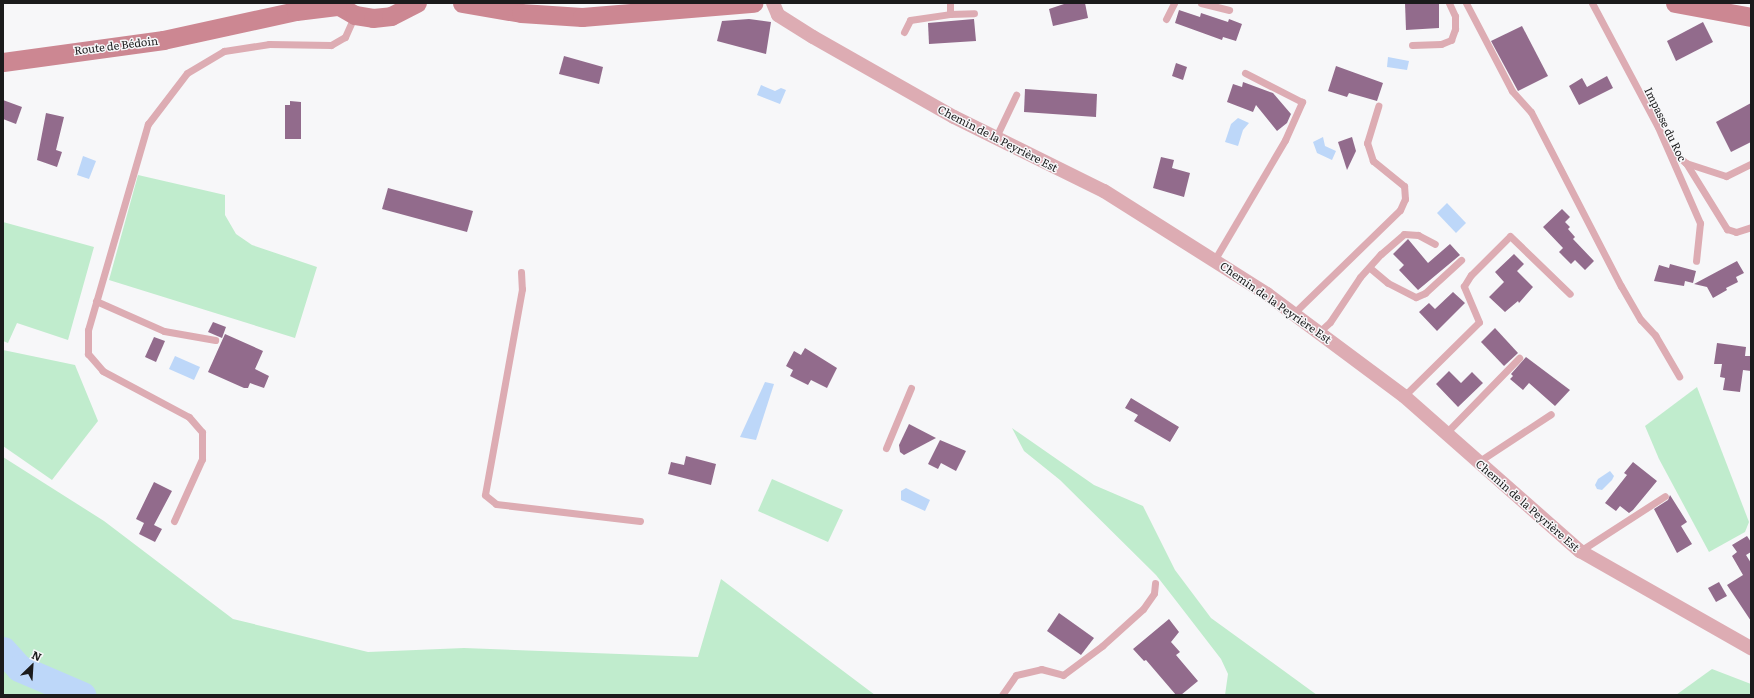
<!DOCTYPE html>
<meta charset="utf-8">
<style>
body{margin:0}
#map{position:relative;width:1754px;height:698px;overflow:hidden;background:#f7f7f9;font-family:Literata,serif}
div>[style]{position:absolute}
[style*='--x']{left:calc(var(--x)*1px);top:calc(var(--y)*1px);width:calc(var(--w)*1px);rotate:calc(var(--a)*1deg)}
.green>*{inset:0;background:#c0eccd}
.water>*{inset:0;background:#bdd7f9}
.river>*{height:27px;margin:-13.5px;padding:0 13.5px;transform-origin:13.5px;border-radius:13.5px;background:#bdd7f9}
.building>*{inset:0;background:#926b8c}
.lane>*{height:7px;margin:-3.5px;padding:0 3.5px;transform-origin:3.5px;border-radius:3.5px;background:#ddacb3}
.street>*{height:14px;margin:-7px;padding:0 7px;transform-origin:7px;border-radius:7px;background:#ddacb3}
.secondary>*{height:19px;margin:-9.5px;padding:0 9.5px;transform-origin:9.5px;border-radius:9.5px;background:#cc8792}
span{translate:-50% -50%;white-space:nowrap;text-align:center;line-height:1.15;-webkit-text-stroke:3px #f7f7f9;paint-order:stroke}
.street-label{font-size:11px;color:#1b1b1c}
.frame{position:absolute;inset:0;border:4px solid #1b1b1c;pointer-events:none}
.north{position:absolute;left:12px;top:646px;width:40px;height:40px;-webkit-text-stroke:3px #f7f7f9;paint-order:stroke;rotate:25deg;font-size:11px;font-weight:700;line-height:16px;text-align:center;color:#1b1b1c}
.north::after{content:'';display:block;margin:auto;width:14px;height:18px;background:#1b1b1c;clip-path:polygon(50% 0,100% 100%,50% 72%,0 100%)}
</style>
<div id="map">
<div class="green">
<div style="clip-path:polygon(138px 175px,225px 195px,225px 215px,236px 234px,252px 245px,317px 267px,295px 338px,109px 280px)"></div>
<div style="clip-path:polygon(3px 222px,94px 247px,68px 340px,17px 323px,8px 343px,3px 341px)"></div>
<div style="clip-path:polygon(3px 350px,75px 365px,98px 421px,52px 480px,3px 446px)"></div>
<div style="clip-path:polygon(1697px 387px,1749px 522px,1745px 532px,1709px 552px,1659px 459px,1645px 426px)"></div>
<div style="clip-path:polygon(1012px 428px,1094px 485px,1143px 506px,1175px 570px,1211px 618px,1317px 695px,1225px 695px,1228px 674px,1221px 659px,1177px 602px,1156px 575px,1060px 480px,1024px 451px)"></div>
<div style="clip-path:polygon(3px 457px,104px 521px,233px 619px,368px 652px,464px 648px,698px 657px,721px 579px,875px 695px,3px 695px)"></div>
<div style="clip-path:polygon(772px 479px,843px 510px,828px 542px,758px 511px)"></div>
<div style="clip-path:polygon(1712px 669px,1751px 684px,1751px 695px,1676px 695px)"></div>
</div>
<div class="water">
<div style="clip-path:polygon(1388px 57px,1409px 61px,1407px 70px,1387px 67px)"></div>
<div style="clip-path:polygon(761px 85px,775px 91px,781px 88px,786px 90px,780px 104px,757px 95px)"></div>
<div style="clip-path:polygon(1238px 118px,1249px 123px,1243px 130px,1238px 146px,1225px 142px,1231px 124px)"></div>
<div style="clip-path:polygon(1323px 137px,1325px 146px,1336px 151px,1332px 160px,1317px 153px,1313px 142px)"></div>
<div style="clip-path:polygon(83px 156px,96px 161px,89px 179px,77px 175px)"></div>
<div style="clip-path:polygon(1447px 203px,1466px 223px,1456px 233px,1437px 213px)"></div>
<div style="clip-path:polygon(175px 356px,200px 367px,194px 380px,169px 369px)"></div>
<div style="clip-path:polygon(765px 382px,774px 384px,756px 440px,740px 437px)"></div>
<div style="clip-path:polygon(1610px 471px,1614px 476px,1612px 480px,1602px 490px,1597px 489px,1595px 485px,1598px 479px)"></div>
<div style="clip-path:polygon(906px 488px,930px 500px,925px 511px,901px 500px,901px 491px)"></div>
</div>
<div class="river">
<div style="--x:3;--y:650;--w:24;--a:48"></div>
<div style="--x:19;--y:668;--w:69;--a:23.2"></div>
</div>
<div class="building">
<div style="clip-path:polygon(1067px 3px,1085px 3px,1088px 18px,1053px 26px,1049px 9px)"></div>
<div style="clip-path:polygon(1405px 3px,1439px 3px,1439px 28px,1406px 30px)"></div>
<div style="clip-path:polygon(1179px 10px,1200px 17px,1201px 13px,1228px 22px,1229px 19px,1242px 24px,1236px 41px,1223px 37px,1222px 40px,1175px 23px)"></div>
<div style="clip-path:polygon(749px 19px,771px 22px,766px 54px,717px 41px,722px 21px)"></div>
<div style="clip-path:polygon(974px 19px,976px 41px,929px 44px,928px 23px)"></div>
<div style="clip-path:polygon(1703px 22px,1713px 42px,1676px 61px,1667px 41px)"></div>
<div style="clip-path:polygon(1522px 26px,1548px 76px,1518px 91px,1491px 41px)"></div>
<div style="clip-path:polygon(564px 56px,603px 67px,599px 84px,559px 74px)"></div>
<div style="clip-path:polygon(1176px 63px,1187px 67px,1183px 80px,1172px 76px)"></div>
<div style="clip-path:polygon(1336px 66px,1383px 83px,1377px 101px,1349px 93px,1347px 97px,1328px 91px)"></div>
<div style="clip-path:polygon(1607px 76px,1613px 88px,1579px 105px,1569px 86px,1582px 78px,1587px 87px)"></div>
<div style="clip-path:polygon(1243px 82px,1273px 93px,1291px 114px,1287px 123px,1277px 131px,1256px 105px,1253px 112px,1227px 102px,1233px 84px,1242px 87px)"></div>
<div style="clip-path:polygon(1025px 89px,1097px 94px,1096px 117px,1024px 112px)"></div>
<div style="clip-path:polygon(3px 100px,22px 107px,16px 124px,3px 119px)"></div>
<div style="clip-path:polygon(290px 101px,301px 102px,301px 139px,285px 139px,285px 105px,290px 105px)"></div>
<div style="clip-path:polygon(1751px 103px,1751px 142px,1731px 152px,1716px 122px)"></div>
<div style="clip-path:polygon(46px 113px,64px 117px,56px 150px,62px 152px,57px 167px,37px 160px)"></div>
<div style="clip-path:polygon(1352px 137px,1356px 151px,1347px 170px,1338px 142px)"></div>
<div style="clip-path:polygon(1161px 157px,1174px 160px,1172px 168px,1190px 173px,1184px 197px,1153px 188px)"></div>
<div style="clip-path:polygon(388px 188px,473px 211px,467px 232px,382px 209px)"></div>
<div style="clip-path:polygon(1562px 209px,1570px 217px,1565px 222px,1570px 227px,1568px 229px,1575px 237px,1573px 239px,1594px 261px,1585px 270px,1575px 260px,1571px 264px,1559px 252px,1563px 248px,1543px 227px)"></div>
<div style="clip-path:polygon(1408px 239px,1428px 263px,1450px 244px,1460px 255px,1418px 290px,1399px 270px,1404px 265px,1393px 254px)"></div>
<div style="clip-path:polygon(1514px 254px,1524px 264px,1517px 271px,1533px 287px,1519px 303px,1518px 301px,1505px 312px,1489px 297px,1504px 282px,1495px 272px)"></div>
<div style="clip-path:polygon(1737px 261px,1744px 273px,1736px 277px,1738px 282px,1726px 288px,1727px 290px,1713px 298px,1707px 287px,1694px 284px)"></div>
<div style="clip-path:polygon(1670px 264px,1696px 271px,1693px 283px,1685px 281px,1684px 286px,1654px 281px,1659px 265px,1669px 268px)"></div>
<div style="clip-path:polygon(1453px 292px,1465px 303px,1437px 331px,1419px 312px,1429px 303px,1435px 309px)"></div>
<div style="clip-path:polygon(213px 322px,226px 327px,222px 338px,208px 332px)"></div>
<div style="clip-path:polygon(1495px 328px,1518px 353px,1504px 366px,1481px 342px)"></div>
<div style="clip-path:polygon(225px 334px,263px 351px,255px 369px,269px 376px,264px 388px,250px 383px,248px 388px,244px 388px,208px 372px)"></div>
<div style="clip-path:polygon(154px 337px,165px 341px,156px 362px,145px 357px)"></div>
<div style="clip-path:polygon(1717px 343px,1746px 347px,1745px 356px,1751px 356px,1751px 371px,1743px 370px,1740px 392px,1723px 390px,1725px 378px,1720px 377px,1722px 364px,1714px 364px)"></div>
<div style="clip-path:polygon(805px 348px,837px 368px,827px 388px,811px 380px,808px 385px,790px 376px,793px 370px,786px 366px,794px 351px,801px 355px)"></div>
<div style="clip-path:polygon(1526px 357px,1570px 390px,1555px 406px,1529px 383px,1523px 390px,1510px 379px,1513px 376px,1511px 374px)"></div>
<div style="clip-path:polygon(1449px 371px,1461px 383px,1472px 372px,1483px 383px,1458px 407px,1436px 384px)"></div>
<div style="clip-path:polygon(1131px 398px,1179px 427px,1170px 442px,1134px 421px,1138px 415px,1125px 408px)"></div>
<div style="clip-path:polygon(909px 424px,936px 438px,904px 455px,900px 452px,899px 445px)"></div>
<div style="clip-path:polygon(940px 440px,966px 451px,956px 471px,941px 463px,938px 469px,928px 464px)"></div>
<div style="clip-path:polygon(686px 456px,716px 464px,711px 485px,668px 474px,671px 462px,684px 465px)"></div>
<div style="clip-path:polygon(1633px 462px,1657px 481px,1633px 510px,1629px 513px,1620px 506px,1616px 511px,1605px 503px,1627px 475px,1624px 473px)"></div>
<div style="clip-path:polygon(154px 482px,172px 491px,154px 525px,162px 529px,155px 542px,139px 534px,144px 523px,136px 519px)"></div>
<div style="clip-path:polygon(1670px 495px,1687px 522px,1681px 526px,1692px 544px,1677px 553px,1654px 509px,1668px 500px)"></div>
<div style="clip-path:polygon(1747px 536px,1751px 542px,1751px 552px,1746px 555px,1751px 563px,1751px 621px,1727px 585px,1743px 575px,1732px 556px,1737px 552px,1732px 545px)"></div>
<div style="clip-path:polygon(1719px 582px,1727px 596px,1716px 602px,1708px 588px)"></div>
<div style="clip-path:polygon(1059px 613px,1094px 638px,1081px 655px,1047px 631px)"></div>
<div style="clip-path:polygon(1169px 619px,1179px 632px,1171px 642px,1180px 652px,1176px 655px,1198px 681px,1181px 695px,1176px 695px,1146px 660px,1144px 661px,1133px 649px)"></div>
</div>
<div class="lane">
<div style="--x:1201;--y:3;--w:29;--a:14"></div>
<div style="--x:1466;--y:3;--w:99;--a:62.4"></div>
<div style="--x:1512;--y:91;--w:28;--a:48"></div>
<div style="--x:1531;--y:112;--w:196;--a:62.7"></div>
<div style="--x:1621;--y:286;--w:39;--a:60"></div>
<div style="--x:1641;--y:320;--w:21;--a:47"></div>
<div style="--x:1655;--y:335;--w:48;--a:59.7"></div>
<div style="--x:1592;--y:3;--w:140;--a:62"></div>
<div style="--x:1658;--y:127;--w:105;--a:66.4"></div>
<div style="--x:1700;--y:223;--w:38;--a:96"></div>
<div style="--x:950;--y:14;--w:24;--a:-2"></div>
<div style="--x:1166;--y:19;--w:18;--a:-63"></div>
<div style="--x:904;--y:32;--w:13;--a:-63"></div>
<div style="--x:910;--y:20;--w:40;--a:-8.5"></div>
<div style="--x:950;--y:14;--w:11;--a:-90"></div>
<div style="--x:1412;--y:45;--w:29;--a:-2"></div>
<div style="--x:1441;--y:44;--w:11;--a:-22"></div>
<div style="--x:1451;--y:40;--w:12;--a:-70"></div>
<div style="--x:1455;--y:29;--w:13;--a:-90"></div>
<div style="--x:1455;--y:16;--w:14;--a:-115"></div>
<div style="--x:996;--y:137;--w:47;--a:-64.5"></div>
<div style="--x:1668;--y:148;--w:23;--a:40"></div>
<div style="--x:1686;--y:163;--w:42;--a:18"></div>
<div style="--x:1726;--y:176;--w:28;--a:-26"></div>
<div style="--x:1686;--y:163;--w:78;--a:58.2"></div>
<div style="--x:1727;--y:229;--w:9;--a:18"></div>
<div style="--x:1736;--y:232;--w:16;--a:-18"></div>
<div style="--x:1215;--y:259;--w:138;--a:-59.5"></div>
<div style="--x:1285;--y:140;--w:42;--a:-65.9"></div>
<div style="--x:1302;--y:102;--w:64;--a:-153"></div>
<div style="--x:1370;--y:268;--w:23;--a:40"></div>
<div style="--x:1388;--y:283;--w:31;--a:27"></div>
<div style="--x:1416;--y:297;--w:10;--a:-24"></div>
<div style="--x:1425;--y:293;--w:49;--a:-42.5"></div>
<div style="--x:521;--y:272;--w:17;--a:87"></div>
<div style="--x:522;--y:289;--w:209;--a:100.2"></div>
<div style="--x:485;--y:495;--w:14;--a:39"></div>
<div style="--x:496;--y:504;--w:145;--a:6.7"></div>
<div style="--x:96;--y:301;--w:74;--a:23.8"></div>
<div style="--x:164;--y:331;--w:52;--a:10"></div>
<div style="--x:1295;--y:312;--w:146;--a:-44.2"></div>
<div style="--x:1400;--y:210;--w:12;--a:-66"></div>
<div style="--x:1405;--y:199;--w:13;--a:-94"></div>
<div style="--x:1404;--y:186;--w:40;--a:-141"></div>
<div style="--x:1373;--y:161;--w:19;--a:-108"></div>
<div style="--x:1367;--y:143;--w:39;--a:-73"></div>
<div style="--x:1320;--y:331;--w:13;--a:-42"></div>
<div style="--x:1330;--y:322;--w:54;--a:-56.3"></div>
<div style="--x:1360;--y:277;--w:31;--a:-48"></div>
<div style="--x:1381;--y:254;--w:30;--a:-41"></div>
<div style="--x:1404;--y:234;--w:14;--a:4"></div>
<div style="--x:1418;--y:235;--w:19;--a:28"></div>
<div style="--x:1404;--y:396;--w:105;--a:-44.6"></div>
<div style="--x:1479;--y:322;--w:39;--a:-113"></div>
<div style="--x:1464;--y:286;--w:13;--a:-58"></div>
<div style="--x:1471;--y:275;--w:55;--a:-45"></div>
<div style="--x:1510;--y:236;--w:83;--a:44"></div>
<div style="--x:1446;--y:433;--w:105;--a:-45.8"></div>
<div style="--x:886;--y:448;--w:65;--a:-67.4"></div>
<div style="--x:1478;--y:462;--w:87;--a:-33.3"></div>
<div style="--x:174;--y:521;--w:68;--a:-65.7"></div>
<div style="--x:202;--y:459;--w:27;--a:-90"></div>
<div style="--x:202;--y:432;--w:20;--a:-131"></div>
<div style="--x:189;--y:417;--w:98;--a:-151.9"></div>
<div style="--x:103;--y:371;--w:23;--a:-131"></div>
<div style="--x:88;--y:354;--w:24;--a:-90"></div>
<div style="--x:88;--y:330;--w:215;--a:-73.8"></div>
<div style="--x:148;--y:124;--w:64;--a:-52.6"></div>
<div style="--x:187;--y:73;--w:43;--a:-30.7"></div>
<div style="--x:224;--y:51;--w:46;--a:-8.8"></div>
<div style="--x:269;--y:44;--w:62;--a:0.9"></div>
<div style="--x:331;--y:45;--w:16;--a:-30"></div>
<div style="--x:345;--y:37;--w:24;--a:-66"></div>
<div style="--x:1580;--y:551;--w:101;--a:-32.9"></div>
<div style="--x:1002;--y:695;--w:24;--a:-55"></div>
<div style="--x:1016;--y:675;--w:26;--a:-13"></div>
<div style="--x:1041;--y:669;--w:23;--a:15"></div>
<div style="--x:1063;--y:675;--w:49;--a:-36.6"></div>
<div style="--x:1102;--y:646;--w:55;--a:-42.1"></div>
<div style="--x:1143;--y:609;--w:19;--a:-55"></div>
<div style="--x:1154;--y:593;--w:10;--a:-84"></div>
</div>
<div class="street">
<div style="--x:773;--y:3;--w:13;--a:67"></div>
<div style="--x:778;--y:15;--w:41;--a:32.2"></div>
<div style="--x:813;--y:37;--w:162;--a:29.6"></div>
<div style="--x:954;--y:117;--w:167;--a:26.3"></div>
<div style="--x:1104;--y:191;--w:193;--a:32.3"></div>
<div style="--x:1267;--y:294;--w:171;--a:36.7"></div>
<div style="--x:1404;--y:396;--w:235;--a:41.4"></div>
<div style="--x:1580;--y:551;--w:197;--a:29.6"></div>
</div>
<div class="secondary">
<div style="--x:334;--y:3;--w:24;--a:30"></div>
<div style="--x:355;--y:15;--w:18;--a:9"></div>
<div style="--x:373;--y:18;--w:18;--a:-6"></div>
<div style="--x:391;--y:16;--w:29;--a:-27"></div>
<div style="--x:462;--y:3;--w:60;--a:9.6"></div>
<div style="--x:521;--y:13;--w:61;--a:3.8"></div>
<div style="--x:582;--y:17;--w:172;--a:-4.7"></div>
<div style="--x:1675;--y:3;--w:77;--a:10.4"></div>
<div style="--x:3;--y:62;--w:162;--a:-7.8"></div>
<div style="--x:163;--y:40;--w:136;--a:-12.3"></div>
<div style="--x:296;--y:11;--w:41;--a:-7"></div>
</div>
<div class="street-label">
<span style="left:116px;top:45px;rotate:-7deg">Route de Bédoin</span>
<span style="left:1666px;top:124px;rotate:64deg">Impasse du Roc</span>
<span style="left:998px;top:138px;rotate:27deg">Chemin de la Peyrière Est</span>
<span style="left:1276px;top:302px;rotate:35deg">Chemin de la Peyrière Est</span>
<span style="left:1528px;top:505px;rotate:41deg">Chemin de la Peyrière Est</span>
</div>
<div class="frame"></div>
<div class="north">N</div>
</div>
